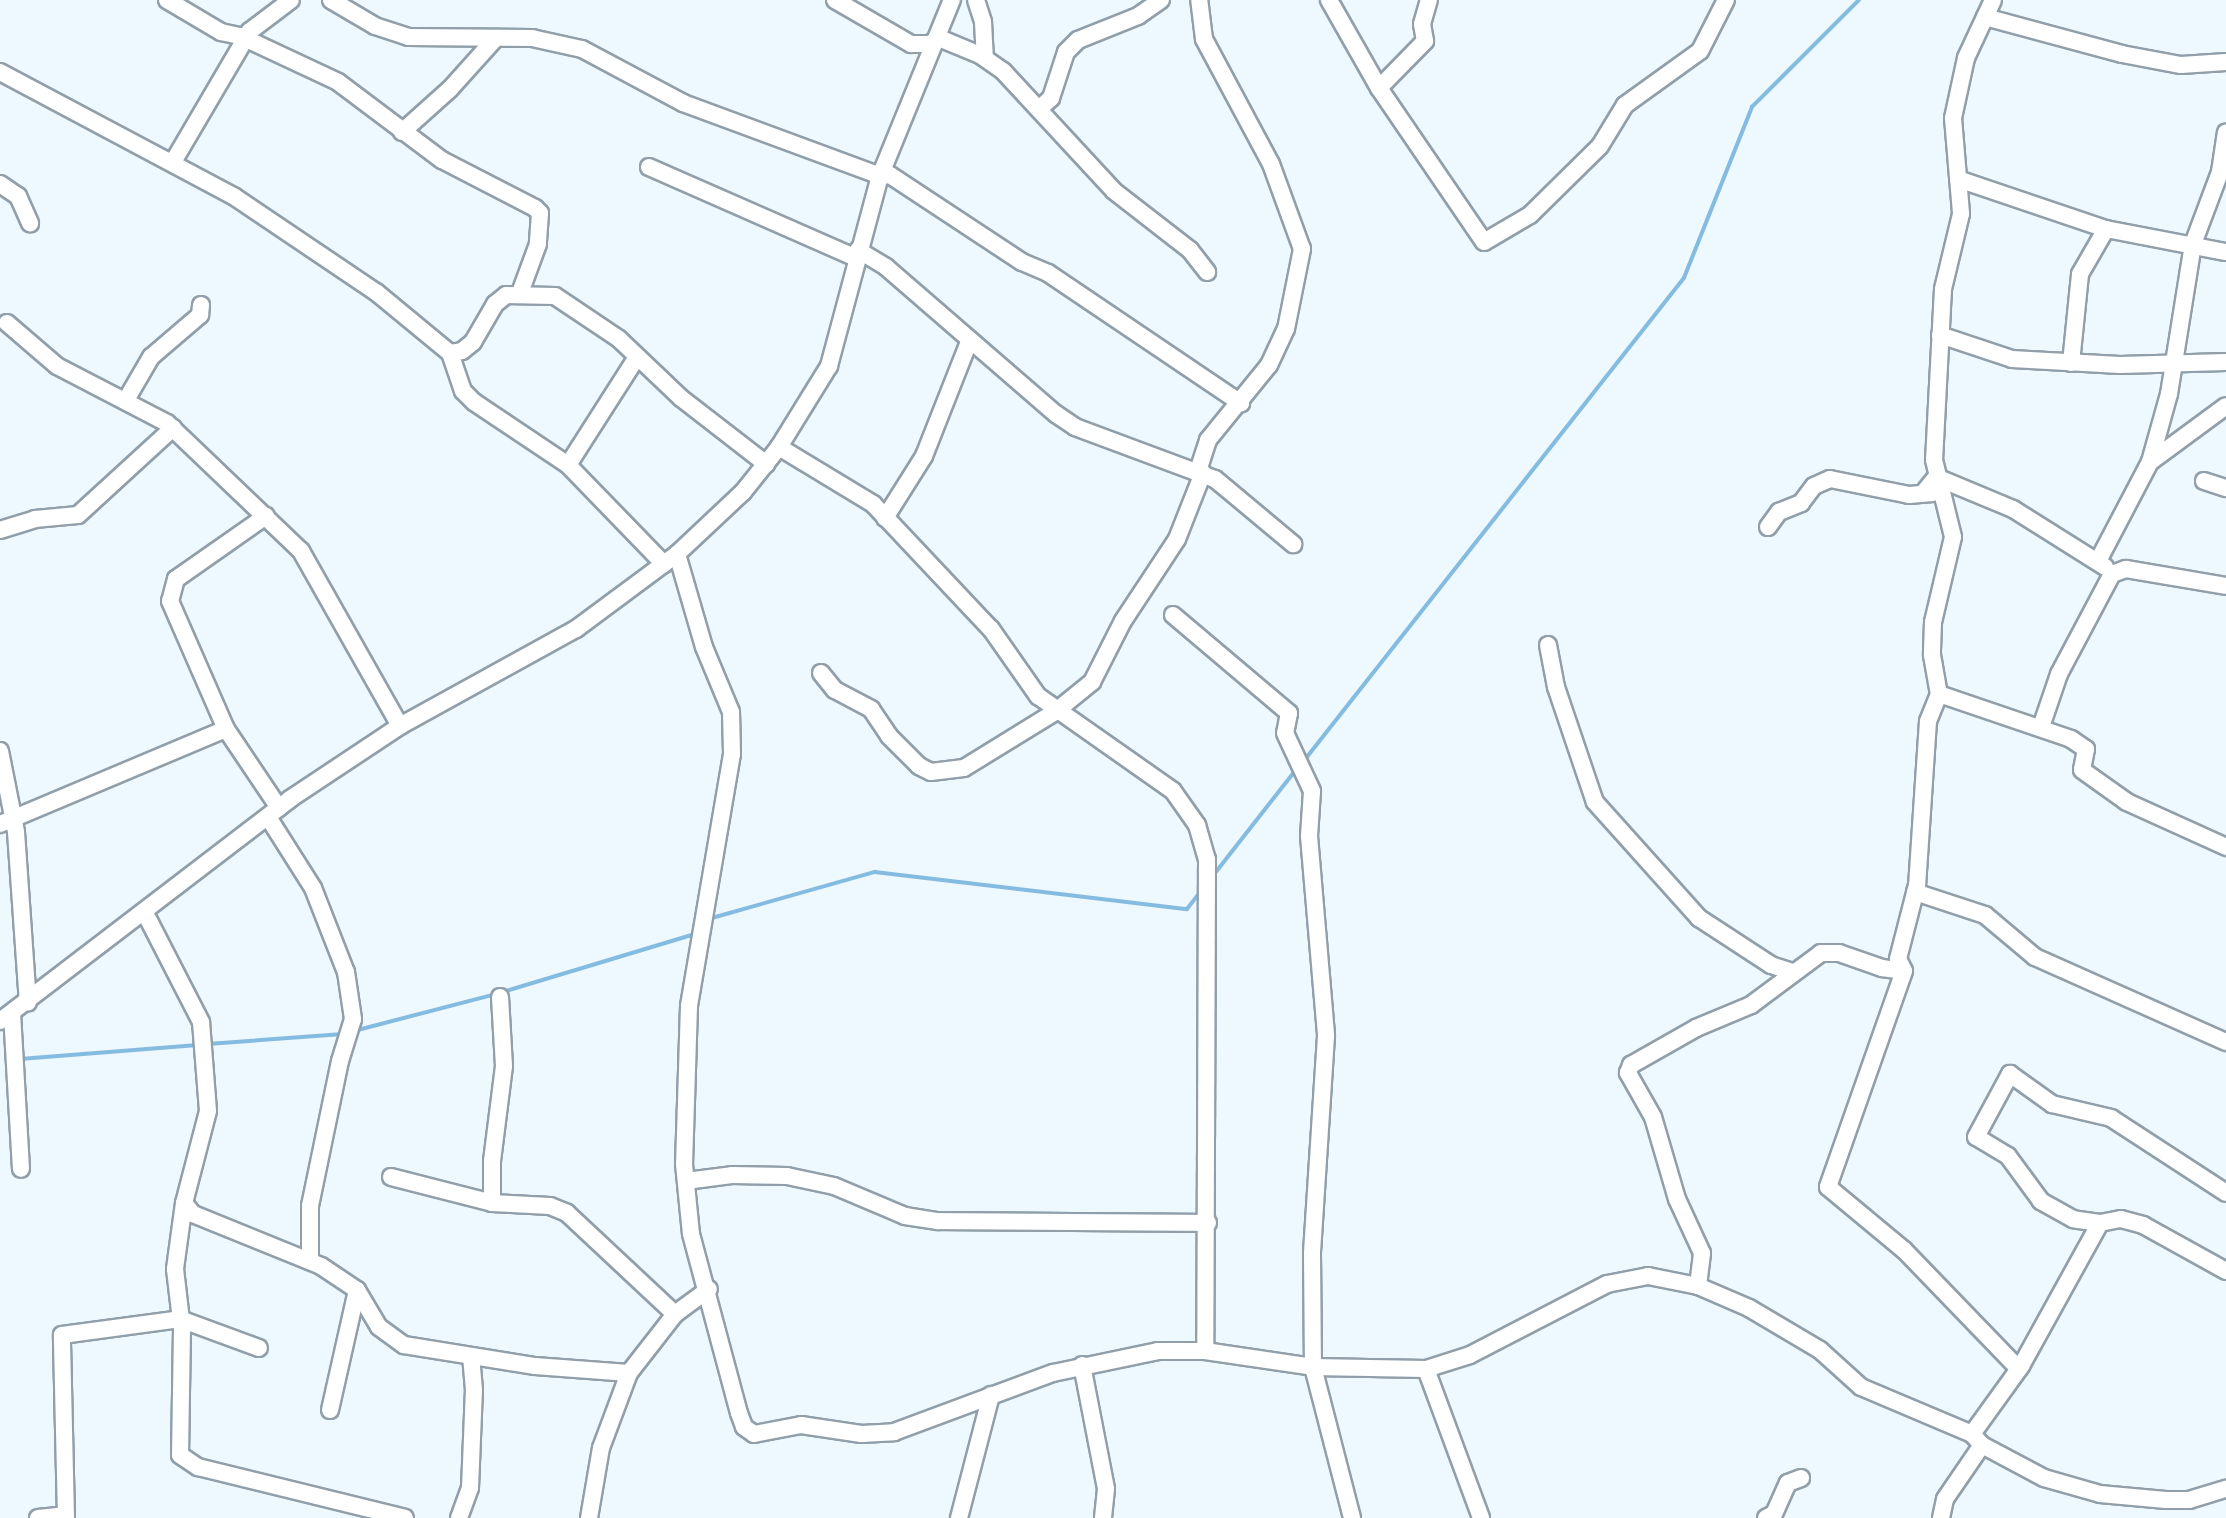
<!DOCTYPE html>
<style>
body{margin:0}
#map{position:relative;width:2226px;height:1518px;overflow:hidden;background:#eef8ff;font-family:"Varela Round",sans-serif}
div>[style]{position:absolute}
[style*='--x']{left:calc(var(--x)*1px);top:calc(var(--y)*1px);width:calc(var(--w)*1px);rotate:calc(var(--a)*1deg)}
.stream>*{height:3.5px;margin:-1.75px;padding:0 1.75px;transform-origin:1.75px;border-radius:1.75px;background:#84bbe1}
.roads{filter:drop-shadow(2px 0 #909faa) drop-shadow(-2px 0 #909faa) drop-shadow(0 2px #909faa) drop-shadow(0 -2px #909faa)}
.minor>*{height:16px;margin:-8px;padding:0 8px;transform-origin:8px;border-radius:8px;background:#fff}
span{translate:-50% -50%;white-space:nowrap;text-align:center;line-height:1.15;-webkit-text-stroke:6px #fff;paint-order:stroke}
</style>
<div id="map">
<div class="stream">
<div style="--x:1303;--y:762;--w:616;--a:-51.79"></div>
<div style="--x:1684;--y:278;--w:184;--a:-68.3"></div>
<div style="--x:1752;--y:107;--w:151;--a:-45"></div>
<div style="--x:1212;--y:877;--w:136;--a:-51.9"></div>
<div style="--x:712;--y:918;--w:169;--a:-15.8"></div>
<div style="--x:875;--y:872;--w:314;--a:6.8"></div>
<div style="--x:1187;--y:909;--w:23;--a:-52"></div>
<div style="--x:503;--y:992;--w:201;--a:-16.8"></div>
<div style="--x:354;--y:1031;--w:147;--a:-14.6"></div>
<div style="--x:208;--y:1044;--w:135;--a:-4.2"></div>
<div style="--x:20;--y:1059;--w:178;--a:-4.5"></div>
</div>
<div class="roads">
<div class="minor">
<div style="--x:167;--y:0;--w:63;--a:30.7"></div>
<div style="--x:221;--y:32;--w:19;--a:12"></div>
<div style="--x:240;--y:36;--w:108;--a:25.1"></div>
<div style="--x:338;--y:82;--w:130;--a:36.9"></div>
<div style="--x:442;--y:160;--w:105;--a:27.3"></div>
<div style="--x:535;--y:208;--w:7;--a:45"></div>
<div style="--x:540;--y:213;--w:31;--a:94"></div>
<div style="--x:538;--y:244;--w:52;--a:110.2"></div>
<div style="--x:331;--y:0;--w:51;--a:30.6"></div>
<div style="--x:375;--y:26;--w:35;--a:18"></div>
<div style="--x:408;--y:37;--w:124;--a:0.5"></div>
<div style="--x:532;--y:38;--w:51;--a:12.4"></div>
<div style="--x:582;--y:49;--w:115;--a:28.1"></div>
<div style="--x:683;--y:103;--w:210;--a:20.3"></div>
<div style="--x:880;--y:176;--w:10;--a:-6"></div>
<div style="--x:890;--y:175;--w:158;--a:33.4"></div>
<div style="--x:1022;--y:262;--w:28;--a:23"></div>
<div style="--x:1048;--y:273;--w:233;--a:34"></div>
<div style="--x:835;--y:0;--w:88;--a:30.1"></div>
<div style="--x:911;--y:44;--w:19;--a:0"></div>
<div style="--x:930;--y:44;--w:11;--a:-34"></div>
<div style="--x:939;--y:38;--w:44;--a:22.5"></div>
<div style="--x:980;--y:55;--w:28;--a:35"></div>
<div style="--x:1003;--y:71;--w:163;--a:47.2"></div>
<div style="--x:1114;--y:191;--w:96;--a:37.8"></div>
<div style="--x:1190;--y:250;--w:28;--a:52"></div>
<div style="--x:976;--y:0;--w:23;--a:72"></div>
<div style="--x:983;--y:22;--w:36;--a:87"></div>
<div style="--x:1329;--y:0;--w:101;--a:60.4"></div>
<div style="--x:1379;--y:88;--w:186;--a:55.7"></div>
<div style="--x:1484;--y:242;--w:53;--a:-30.4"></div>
<div style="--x:1530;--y:215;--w:98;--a:-44.6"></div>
<div style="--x:1600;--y:146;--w:48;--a:-58.6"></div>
<div style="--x:1625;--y:105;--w:92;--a:-35.8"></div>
<div style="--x:1700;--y:51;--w:57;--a:-63"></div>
<div style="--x:1993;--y:0;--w:64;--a:115"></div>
<div style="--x:1966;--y:58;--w:61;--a:102.2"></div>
<div style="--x:1953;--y:118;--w:96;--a:85.2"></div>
<div style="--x:1961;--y:214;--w:77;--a:103.5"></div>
<div style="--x:1943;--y:289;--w:171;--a:93"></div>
<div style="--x:1934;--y:460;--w:79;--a:76.1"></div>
<div style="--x:1953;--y:537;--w:87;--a:103.2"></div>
<div style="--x:1933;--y:622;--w:33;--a:92"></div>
<div style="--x:1932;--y:655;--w:40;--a:80"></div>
<div style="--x:1939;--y:694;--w:29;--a:112"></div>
<div style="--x:1928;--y:721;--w:164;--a:93.8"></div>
<div style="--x:1917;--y:885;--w:76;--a:104.4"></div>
<div style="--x:1898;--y:959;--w:13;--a:63"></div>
<div style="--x:1904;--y:971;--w:229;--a:109.4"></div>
<div style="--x:1828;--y:1187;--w:99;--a:39.7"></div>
<div style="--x:1904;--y:1250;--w:165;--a:46"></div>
<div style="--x:1985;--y:17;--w:142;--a:15.1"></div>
<div style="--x:2122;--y:54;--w:60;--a:10.6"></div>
<div style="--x:2181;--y:65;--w:45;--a:-3.8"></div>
<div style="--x:0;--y:72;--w:266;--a:28"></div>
<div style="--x:235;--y:197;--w:170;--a:34"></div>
<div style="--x:376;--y:292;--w:96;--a:39.5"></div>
<div style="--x:450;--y:353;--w:12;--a:-9"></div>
<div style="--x:462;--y:351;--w:14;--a:-39"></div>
<div style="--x:473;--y:342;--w:44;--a:-59.9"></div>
<div style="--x:495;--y:304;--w:14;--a:-39"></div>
<div style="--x:506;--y:295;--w:49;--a:1.2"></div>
<div style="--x:555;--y:296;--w:77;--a:33.9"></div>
<div style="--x:619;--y:339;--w:86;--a:43.6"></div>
<div style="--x:681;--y:398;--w:108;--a:37.8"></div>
<div style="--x:1379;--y:88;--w:66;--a:-45.6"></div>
<div style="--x:1425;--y:41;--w:17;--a:-100"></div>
<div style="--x:1422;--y:24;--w:25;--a:-74"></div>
<div style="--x:1040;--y:108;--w:15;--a:-42"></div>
<div style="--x:1051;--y:98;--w:48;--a:-71.9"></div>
<div style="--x:1066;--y:52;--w:17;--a:-45"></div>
<div style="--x:1078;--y:40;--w:65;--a:-21.8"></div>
<div style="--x:1138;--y:16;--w:28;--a:-35"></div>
<div style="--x:402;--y:132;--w:64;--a:-41.9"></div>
<div style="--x:450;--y:89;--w:69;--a:-48"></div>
<div style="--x:173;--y:162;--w:152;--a:-59.6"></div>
<div style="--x:250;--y:31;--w:51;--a:-37.1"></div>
<div style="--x:649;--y:167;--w:226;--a:23.7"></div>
<div style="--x:1958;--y:179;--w:156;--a:18.7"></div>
<div style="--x:2106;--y:229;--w:122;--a:10.9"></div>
<div style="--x:0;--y:184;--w:22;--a:34"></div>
<div style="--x:18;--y:196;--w:30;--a:66"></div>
<div style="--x:858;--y:250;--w:33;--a:31"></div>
<div style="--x:886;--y:267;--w:225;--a:40.9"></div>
<div style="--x:1056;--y:414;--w:23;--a:34"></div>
<div style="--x:1075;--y:427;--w:149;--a:20.4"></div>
<div style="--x:1215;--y:479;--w:102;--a:39.8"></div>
<div style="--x:7;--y:323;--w:66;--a:40.7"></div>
<div style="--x:57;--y:366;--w:124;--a:27.4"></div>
<div style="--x:167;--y:423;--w:185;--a:43.7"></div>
<div style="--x:301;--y:551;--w:201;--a:60.5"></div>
<div style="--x:1940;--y:335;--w:76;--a:18.4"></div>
<div style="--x:2012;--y:359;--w:108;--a:3.2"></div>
<div style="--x:2120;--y:365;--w:106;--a:-1.6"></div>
<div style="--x:450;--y:353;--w:40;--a:71.1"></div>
<div style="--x:463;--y:391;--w:16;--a:45"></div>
<div style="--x:474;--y:402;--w:113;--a:33.8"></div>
<div style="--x:568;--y:465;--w:138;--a:45.9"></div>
<div style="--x:2071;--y:363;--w:89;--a:-84.2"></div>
<div style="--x:2080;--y:274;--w:52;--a:-60"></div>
<div style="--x:126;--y:400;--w:50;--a:-59.8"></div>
<div style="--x:151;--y:357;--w:65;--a:-40.6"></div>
<div style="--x:200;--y:315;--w:10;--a:-84"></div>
<div style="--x:779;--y:447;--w:110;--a:31.2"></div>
<div style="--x:873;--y:504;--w:172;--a:46.7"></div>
<div style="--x:991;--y:629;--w:82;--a:55"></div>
<div style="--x:1038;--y:696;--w:165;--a:35.1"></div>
<div style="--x:1173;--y:791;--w:42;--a:54.8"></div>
<div style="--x:1197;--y:825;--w:35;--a:74"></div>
<div style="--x:1207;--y:859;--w:492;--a:90.2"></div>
<div style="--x:2150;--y:462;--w:94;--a:-36.4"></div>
<div style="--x:568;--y:465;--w:128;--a:-57.4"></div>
<div style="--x:1198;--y:471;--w:33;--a:-72"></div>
<div style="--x:1208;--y:440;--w:97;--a:-50.9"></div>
<div style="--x:1269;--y:365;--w:40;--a:-65"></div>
<div style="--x:1286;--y:329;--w:82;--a:-78.7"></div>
<div style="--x:1302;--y:249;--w:90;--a:-110"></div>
<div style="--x:1271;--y:164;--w:142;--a:-118.2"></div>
<div style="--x:1204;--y:39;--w:39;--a:-97"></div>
<div style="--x:2204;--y:481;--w:23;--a:18"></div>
<div style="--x:1924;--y:492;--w:19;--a:-51"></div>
<div style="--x:1936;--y:477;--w:83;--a:22.6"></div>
<div style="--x:2013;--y:509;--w:109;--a:32.2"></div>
<div style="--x:266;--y:516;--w:110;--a:145"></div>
<div style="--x:176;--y:579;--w:23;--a:105"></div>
<div style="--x:170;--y:601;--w:140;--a:66.4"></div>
<div style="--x:226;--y:729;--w:95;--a:56.1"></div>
<div style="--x:885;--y:518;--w:73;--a:-57.8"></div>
<div style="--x:924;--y:456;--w:123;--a:-68.5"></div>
<div style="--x:1768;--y:527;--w:19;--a:-54"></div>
<div style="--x:1779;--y:512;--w:24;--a:-22"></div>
<div style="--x:1801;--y:503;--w:21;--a:-53"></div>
<div style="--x:1814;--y:486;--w:17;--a:-24"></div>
<div style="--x:1830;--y:479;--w:81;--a:11.4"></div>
<div style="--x:1909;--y:495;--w:24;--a:-5"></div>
<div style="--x:0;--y:530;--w:37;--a:-17"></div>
<div style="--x:35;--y:519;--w:43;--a:-5.3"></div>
<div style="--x:78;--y:515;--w:129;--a:-42.5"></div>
<div style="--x:677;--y:554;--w:97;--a:73.8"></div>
<div style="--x:704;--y:647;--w:70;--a:67.4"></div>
<div style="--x:731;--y:712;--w:42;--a:88.6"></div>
<div style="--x:732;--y:754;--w:256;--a:99.7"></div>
<div style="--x:689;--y:1006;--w:158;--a:91.8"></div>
<div style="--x:684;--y:1164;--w:70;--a:84.3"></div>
<div style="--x:691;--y:1234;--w:185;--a:75"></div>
<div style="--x:739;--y:1413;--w:15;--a:70"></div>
<div style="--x:744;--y:1427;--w:12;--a:35"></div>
<div style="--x:754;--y:1434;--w:48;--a:-10.8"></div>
<div style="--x:801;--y:1425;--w:61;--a:8.5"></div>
<div style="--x:861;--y:1434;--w:33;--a:-3"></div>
<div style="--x:894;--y:1432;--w:170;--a:-20.4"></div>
<div style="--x:1053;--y:1373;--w:107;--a:-11.8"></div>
<div style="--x:1158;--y:1351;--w:47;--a:0"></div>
<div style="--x:1205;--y:1351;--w:109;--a:8.4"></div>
<div style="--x:1313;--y:1367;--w:113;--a:1"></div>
<div style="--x:1426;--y:1369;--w:46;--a:-17.7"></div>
<div style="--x:1470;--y:1355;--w:154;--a:-27.4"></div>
<div style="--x:1607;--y:1284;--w:42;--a:-11"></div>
<div style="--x:1648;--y:1276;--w:51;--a:11.3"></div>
<div style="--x:1698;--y:1286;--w:56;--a:23.3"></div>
<div style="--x:1749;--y:1308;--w:82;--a:30.6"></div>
<div style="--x:1820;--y:1350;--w:55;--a:42.1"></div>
<div style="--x:1861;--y:1387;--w:121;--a:22.9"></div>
<div style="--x:1972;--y:1434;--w:15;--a:48"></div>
<div style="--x:1982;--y:1445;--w:70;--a:28"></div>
<div style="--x:2044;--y:1478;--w:58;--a:15.9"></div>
<div style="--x:2100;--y:1494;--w:66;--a:5.2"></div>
<div style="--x:2166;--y:1500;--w:23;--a:0"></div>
<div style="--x:2189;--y:1500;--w:39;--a:-17"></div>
<div style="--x:2098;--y:561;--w:112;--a:-62.3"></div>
<div style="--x:2150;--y:462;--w:71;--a:-74.4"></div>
<div style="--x:2169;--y:394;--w:152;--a:-80.9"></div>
<div style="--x:2193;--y:244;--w:77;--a:-69.4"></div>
<div style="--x:2220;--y:172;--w:40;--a:-81.5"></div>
<div style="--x:1173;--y:615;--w:152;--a:40.2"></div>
<div style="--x:1289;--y:713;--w:20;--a:101"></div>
<div style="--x:1285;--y:733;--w:64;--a:65"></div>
<div style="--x:1312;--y:791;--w:45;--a:93.8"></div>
<div style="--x:1309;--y:836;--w:201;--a:85.1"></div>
<div style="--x:1326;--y:1036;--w:218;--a:93.7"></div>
<div style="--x:1312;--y:1254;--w:113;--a:89.5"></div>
<div style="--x:1313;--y:1367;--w:156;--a:75.5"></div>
<div style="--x:1548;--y:645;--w:43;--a:79.2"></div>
<div style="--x:1556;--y:687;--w:121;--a:71.3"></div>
<div style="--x:1595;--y:802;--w:156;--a:48.1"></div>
<div style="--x:1699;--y:918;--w:86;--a:33.1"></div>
<div style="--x:1771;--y:965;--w:22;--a:18"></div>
<div style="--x:821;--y:673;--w:22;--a:51"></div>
<div style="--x:835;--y:690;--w:41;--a:27.8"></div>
<div style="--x:871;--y:709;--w:32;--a:56"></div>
<div style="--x:889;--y:736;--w:42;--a:45"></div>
<div style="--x:919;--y:766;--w:13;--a:27"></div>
<div style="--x:931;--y:772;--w:33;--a:-7"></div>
<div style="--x:964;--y:768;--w:107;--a:-31.6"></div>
<div style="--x:1055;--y:712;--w:48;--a:-39"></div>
<div style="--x:1092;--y:682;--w:68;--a:-63.1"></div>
<div style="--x:1123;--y:621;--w:98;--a:-56.6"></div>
<div style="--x:1177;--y:539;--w:71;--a:-68.5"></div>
<div style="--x:1939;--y:694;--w:139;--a:18.8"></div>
<div style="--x:2071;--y:739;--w:18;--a:34"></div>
<div style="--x:2086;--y:749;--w:21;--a:101"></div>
<div style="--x:2082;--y:770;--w:55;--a:35.4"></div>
<div style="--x:2127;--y:802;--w:109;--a:24.4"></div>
<div style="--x:2041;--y:727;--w:56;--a:-71.2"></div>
<div style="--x:2059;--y:674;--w:113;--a:-62.1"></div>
<div style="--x:2112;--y:574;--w:15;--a:-20"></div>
<div style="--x:2126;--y:569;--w:101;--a:9.6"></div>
<div style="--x:0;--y:751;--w:83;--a:78.8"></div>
<div style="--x:16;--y:832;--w:171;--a:86"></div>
<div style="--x:268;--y:817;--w:84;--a:57.6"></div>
<div style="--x:313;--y:888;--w:90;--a:68.6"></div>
<div style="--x:346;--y:972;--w:48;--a:81.5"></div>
<div style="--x:353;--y:1019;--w:44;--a:107.2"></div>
<div style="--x:340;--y:1061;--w:148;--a:101.7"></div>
<div style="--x:310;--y:1206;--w:55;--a:90"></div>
<div style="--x:0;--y:824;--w:245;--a:-22.8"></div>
<div style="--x:1915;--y:892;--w:74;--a:18.2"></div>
<div style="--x:1985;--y:915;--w:65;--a:40"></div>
<div style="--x:2035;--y:957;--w:209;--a:24"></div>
<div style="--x:145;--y:913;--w:123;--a:62.8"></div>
<div style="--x:201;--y:1022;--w:89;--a:85.5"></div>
<div style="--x:208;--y:1111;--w:95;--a:104.6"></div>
<div style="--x:184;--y:1203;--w:14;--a:51"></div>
<div style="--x:193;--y:1214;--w:138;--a:22.1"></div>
<div style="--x:321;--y:1266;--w:43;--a:33.7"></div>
<div style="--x:357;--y:1290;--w:43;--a:59.3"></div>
<div style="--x:379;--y:1327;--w:31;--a:36"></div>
<div style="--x:404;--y:1345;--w:133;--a:9.1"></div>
<div style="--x:535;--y:1366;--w:94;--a:4.3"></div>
<div style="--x:500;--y:997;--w:69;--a:86.7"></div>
<div style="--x:504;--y:1066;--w:96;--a:97.2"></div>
<div style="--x:492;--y:1161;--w:42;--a:90"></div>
<div style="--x:492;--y:1203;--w:58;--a:3"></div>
<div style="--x:550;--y:1206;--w:18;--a:22"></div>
<div style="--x:567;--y:1213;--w:148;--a:43.1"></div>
<div style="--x:12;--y:1013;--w:156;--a:86.7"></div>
<div style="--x:0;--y:1021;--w:365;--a:-37.4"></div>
<div style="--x:290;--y:799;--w:132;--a:-33.6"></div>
<div style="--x:400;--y:726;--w:201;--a:-28.9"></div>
<div style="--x:576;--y:629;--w:126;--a:-36.6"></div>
<div style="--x:677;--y:554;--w:91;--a:-43.2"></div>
<div style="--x:743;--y:492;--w:58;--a:-51.3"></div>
<div style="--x:779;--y:447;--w:95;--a:-58.3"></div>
<div style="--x:829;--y:366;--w:197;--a:-75"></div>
<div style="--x:880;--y:176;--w:190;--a:-67.8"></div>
<div style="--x:391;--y:1177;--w:104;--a:14.4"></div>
<div style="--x:686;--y:1181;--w:46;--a:-7.4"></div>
<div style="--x:732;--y:1175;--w:55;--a:1"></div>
<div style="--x:787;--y:1176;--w:48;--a:12"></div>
<div style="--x:834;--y:1186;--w:77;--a:22.9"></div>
<div style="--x:905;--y:1216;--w:33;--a:9"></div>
<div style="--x:938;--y:1221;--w:270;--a:0.4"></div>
<div style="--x:184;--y:1203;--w:67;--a:97.8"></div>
<div style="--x:175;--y:1269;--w:60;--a:83.3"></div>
<div style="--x:182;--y:1329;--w:126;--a:90.9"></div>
<div style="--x:180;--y:1455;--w:22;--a:34"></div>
<div style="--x:198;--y:1467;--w:213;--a:13.8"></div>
<div style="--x:2100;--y:1223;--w:27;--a:-172"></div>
<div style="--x:2073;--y:1219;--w:37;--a:-151"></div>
<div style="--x:2041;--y:1201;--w:56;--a:-126.3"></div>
<div style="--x:2008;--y:1156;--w:37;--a:-149"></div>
<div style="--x:1976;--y:1137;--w:72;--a:-61.6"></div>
<div style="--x:2010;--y:1074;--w:52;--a:35.5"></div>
<div style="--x:2052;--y:1104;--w:61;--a:13.3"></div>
<div style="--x:2111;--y:1118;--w:137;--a:33.1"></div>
<div style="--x:1698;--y:1286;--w:33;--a:-83"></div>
<div style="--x:1702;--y:1253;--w:60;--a:-114.8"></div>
<div style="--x:1677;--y:1199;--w:85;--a:-106.3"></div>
<div style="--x:1653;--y:1117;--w:51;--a:-119.6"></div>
<div style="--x:1628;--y:1073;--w:9;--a:-69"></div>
<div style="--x:1631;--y:1065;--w:75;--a:-29.6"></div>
<div style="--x:1696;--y:1028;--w:60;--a:-22.7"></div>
<div style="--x:1751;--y:1005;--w:87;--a:-36.6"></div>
<div style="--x:1821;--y:953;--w:18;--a:0"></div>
<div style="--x:1839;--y:953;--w:46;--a:19.2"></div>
<div style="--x:1882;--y:968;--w:22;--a:8"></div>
<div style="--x:1082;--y:1365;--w:126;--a:79"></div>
<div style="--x:1106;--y:1489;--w:29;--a:96"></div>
<div style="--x:1426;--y:1369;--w:159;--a:69.7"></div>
<div style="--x:330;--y:1410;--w:123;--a:-77.3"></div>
<div style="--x:1972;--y:1434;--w:84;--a:-54.2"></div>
<div style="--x:2021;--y:1366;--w:163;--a:-61.1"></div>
<div style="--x:2100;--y:1223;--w:21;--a:-11"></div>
<div style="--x:2121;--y:1219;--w:23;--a:15"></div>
<div style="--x:2143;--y:1225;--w:95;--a:29"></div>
<div style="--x:38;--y:1518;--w:27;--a:-6"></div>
<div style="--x:66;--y:1518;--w:183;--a:-91.3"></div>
<div style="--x:62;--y:1335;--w:119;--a:-7.7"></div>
<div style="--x:180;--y:1319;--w:84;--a:20.2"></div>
<div style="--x:459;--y:1518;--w:32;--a:-70"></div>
<div style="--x:470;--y:1488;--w:98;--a:-87.7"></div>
<div style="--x:474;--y:1390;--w:33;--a:-95"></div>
<div style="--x:589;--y:1518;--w:71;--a:-80.3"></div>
<div style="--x:601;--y:1448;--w:80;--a:-69.5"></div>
<div style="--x:629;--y:1373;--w:75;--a:-52.1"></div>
<div style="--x:675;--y:1314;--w:42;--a:-36.3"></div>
<div style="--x:959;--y:1518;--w:127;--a:-75.4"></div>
<div style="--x:1766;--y:1518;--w:9;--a:-27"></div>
<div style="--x:1774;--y:1514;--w:34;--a:-66"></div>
<div style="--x:1788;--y:1483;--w:14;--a:-21"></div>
<div style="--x:1941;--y:1518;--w:19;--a:-78"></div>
<div style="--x:1945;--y:1499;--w:65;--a:-55.6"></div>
</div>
</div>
</div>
